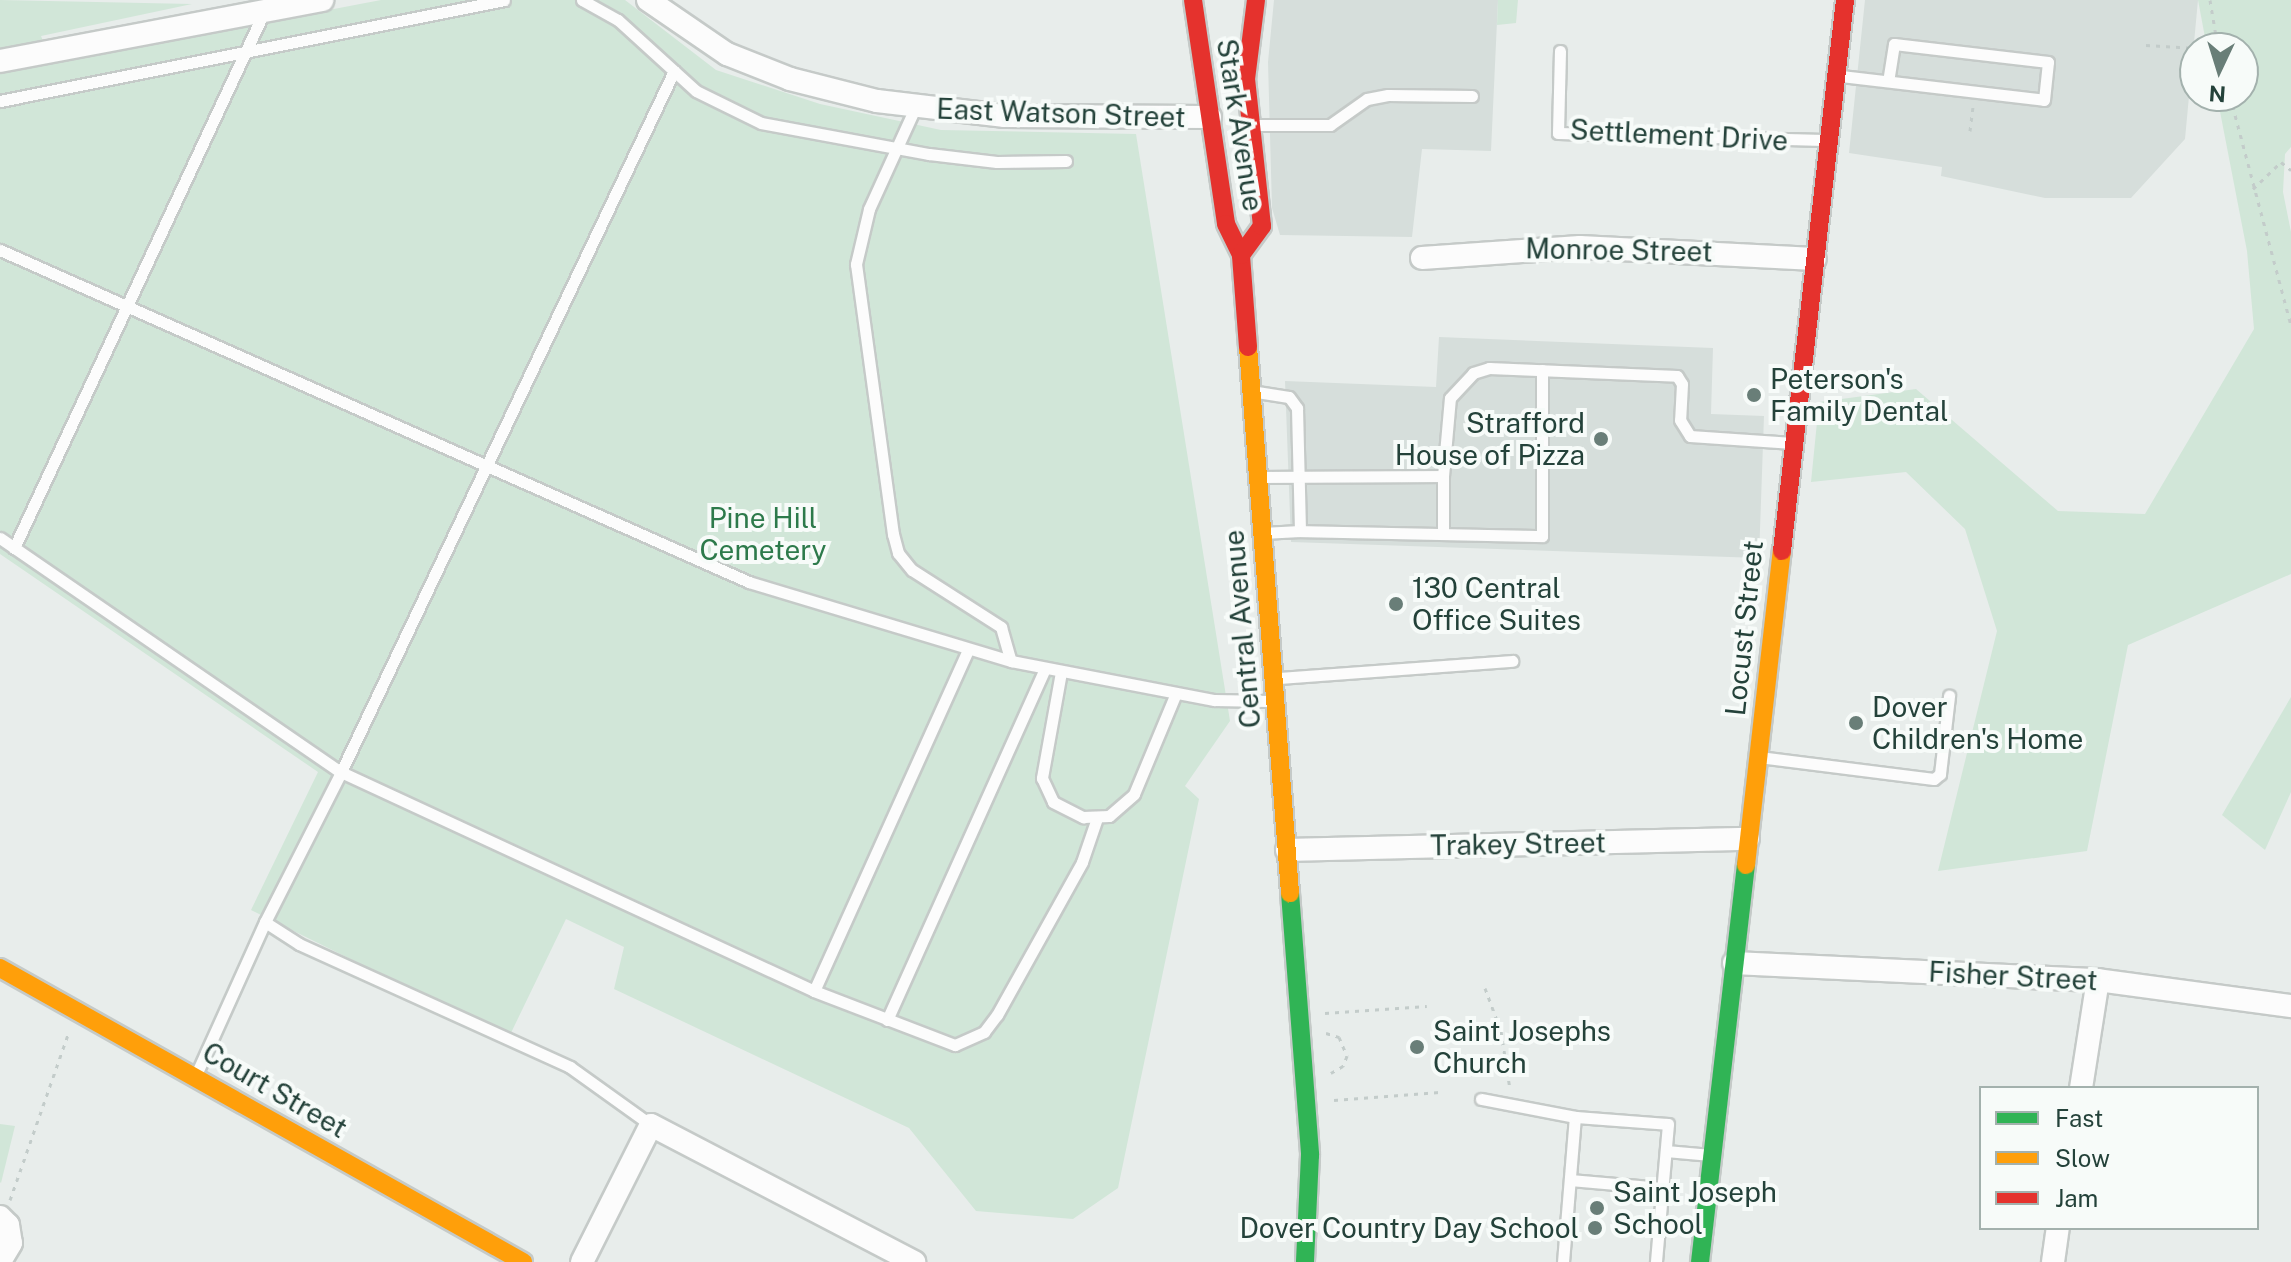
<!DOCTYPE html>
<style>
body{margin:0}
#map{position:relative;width:2291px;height:1262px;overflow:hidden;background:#e8edeb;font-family:"Public Sans",sans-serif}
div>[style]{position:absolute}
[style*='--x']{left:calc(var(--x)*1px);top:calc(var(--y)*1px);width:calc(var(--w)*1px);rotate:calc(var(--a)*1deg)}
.built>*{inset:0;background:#d6dedb}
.green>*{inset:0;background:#d1e6d8}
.path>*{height:3px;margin-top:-1.5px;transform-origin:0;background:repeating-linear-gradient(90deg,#c3ccca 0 4px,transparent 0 10px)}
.roads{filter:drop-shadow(2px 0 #c5cac8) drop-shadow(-2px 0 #c5cac8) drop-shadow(0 2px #c5cac8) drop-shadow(0 -2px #c5cac8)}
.lane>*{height:11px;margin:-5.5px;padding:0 5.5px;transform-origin:5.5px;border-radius:5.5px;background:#fcfcfc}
.street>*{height:22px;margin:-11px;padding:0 11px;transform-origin:11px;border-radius:11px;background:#fcfcfc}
.fast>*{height:18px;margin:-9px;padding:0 9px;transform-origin:9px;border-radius:9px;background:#30b455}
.slow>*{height:18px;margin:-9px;padding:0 9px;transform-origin:9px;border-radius:9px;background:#ff9f0a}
.jam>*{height:18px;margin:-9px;padding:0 9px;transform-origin:9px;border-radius:9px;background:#e5322d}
.dots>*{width:22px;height:22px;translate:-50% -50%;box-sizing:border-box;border:4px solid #f7fbf9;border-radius:50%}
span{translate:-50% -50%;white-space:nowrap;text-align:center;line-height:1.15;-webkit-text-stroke:8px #f7fbf9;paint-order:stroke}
.street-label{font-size:28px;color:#24423a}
.poi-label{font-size:28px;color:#24423a}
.left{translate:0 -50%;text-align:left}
.right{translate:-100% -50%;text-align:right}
.park-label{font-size:28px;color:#2d7a4b}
.legend{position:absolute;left:1979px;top:1086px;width:280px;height:144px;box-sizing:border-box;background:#f7fbf9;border:2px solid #a3b1ad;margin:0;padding:10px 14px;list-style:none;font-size:24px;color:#24423a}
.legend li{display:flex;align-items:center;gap:16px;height:40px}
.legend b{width:40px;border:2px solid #a3b1ad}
.north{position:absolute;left:2179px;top:32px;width:80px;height:80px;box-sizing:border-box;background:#f7fbf9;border:2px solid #a3b1ad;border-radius:50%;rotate:184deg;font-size:22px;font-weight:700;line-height:32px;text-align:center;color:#24423a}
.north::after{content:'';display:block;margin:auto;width:28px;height:36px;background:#697e78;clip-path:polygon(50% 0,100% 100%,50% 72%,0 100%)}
</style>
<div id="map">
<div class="built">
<div style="clip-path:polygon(1274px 0,1498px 0,1491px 151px,1422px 149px,1412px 237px,1280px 235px,1272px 208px,1268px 62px)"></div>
<div style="clip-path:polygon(1865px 0,2198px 0,2185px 139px,2131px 198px,2045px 198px,1941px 176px,1942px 167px,1849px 153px)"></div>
<div style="clip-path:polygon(1439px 337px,1713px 348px,1711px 414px,1764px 416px,1759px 558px,1291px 542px,1285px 381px,1436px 387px)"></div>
</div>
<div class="green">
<div style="clip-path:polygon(0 0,192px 4px,41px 36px,52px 63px,381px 0,625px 0,716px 70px,820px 104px,941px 130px,1136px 134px,1230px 721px,1185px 786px,1199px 799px,1118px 1188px,1073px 1219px,976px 1211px,909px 1128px,614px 989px,624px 947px,566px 919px,509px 1037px,251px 910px,318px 772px,0 554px)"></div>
<div style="clip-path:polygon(1498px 0,1518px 0,1516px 23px,1497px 25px)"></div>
<div style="clip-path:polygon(2198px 0,2291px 0,2291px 147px,2285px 154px,2283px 192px,2291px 232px,2291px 574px,2128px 645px,2087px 851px,1938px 871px,1997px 631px,1965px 529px,1906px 472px,1811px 482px,1819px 402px,1916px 389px,2058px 511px,2145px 514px,2254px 329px,2247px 251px,2217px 96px,2243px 96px,2243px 48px,2207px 48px)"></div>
<div style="clip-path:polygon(2291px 697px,2291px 792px,2265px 850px,2222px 815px)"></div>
<div style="clip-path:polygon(0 1124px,15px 1126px,1px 1183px,0 1182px)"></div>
</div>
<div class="path">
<div style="--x:2210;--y:0;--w:49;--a:80.5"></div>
<div style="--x:2146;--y:45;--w:50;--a:3.4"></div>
<div style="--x:2230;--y:96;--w:238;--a:75.1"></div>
<div style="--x:1970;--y:131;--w:24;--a:-83"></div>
<div style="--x:2253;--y:189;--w:39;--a:-44"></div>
<div style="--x:2281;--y:162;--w:13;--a:39"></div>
<div style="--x:1485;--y:988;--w:46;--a:69.6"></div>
<div style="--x:1501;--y:1031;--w:59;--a:81.2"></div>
<div style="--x:1325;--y:1013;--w:102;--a:-3.9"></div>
<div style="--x:1326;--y:1033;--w:14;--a:17"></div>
<div style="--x:1339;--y:1037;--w:21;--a:67"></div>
<div style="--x:1347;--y:1056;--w:11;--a:112"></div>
<div style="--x:1343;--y:1066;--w:14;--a:150"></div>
<div style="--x:1334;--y:1100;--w:106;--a:-4.3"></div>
<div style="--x:10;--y:1200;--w:176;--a:-70.7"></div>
</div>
<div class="roads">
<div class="lane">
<div style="--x:582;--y:0;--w:41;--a:29.1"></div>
<div style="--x:618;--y:20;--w:105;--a:42.3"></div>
<div style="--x:696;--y:91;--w:72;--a:26.2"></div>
<div style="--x:761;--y:123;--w:171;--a:10.5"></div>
<div style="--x:929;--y:154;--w:68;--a:6.7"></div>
<div style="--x:997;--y:162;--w:69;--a:-0.8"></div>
<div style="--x:1560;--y:51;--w:82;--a:91.4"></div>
<div style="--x:1558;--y:133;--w:266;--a:1.5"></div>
<div style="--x:1841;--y:76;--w:204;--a:6.7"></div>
<div style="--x:2044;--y:100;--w:38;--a:-84"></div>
<div style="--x:2048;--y:62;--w:155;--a:-173.3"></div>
<div style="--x:1894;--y:44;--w:37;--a:99"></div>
<div style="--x:0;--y:101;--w:514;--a:-11.33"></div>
<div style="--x:915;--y:108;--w:111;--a:114.5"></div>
<div style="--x:869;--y:209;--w:57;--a:103.3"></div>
<div style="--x:856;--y:264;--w:273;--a:82.2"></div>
<div style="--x:893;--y:534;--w:20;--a:75"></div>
<div style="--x:898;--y:553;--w:22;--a:51"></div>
<div style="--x:912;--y:570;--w:106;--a:32.6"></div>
<div style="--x:1001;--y:627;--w:35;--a:74"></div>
<div style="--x:1254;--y:125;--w:76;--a:0"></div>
<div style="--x:1330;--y:125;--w:45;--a:-35.1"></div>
<div style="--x:1367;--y:99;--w:21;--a:-11"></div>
<div style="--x:1388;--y:95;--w:84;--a:0.7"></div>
<div style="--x:0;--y:250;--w:819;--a:23.91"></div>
<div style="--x:749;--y:582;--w:274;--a:16.8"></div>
<div style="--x:1011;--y:661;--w:207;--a:10.9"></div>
<div style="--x:1214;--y:700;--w:55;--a:1"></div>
<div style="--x:1257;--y:392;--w:32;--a:9"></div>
<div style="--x:1289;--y:397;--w:14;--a:54"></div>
<div style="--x:1297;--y:408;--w:123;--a:88.6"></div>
<div style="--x:1300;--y:531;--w:33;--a:177"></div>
<div style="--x:1262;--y:477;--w:181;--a:-0.3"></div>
<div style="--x:1443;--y:476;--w:78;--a:-84.9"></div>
<div style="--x:1450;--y:398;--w:34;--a:-47"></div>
<div style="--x:1473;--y:373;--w:17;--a:-17"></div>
<div style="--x:1489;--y:368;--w:188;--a:2.4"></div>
<div style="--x:1677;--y:376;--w:9;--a:58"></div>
<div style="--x:1682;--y:384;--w:36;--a:93"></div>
<div style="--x:1680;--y:420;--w:19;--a:58"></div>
<div style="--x:1690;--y:436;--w:103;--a:3.9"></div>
<div style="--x:1300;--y:531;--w:242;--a:1.2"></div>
<div style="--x:1542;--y:536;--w:166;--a:-90"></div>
<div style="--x:1443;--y:534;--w:58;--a:-90"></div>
<div style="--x:0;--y:538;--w:414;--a:34.5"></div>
<div style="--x:341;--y:772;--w:776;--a:-64.59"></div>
<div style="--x:14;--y:548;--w:591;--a:-64.99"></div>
<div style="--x:1061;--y:672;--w:108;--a:100.2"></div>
<div style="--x:1042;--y:778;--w:26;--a:65"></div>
<div style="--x:1053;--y:802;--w:34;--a:27"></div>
<div style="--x:1083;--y:817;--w:26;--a:-2"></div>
<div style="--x:1109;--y:816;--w:33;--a:-41"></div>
<div style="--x:1134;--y:794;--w:109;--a:-67.4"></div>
<div style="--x:1279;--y:678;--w:234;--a:-4.2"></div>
<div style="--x:1759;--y:757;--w:176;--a:7.2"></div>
<div style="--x:1934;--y:779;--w:8;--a:-40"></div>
<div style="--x:1940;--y:774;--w:79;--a:-83.4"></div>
<div style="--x:265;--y:922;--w:168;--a:-63.1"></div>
<div style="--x:341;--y:772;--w:521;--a:24.84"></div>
<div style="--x:814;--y:991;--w:151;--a:21"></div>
<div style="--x:955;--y:1045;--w:32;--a:-24"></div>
<div style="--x:984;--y:1032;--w:21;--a:-53"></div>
<div style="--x:997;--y:1015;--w:175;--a:-60.9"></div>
<div style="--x:1082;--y:862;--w:46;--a:-71.2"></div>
<div style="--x:814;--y:991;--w:374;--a:-65.7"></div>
<div style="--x:887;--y:1020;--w:386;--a:-65.8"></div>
<div style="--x:195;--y:1077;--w:170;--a:-65.7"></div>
<div style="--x:265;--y:922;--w:40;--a:32.9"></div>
<div style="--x:299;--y:944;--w:298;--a:24.4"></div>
<div style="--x:570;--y:1067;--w:100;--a:35.6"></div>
<div style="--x:1481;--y:1099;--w:96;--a:10.8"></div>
<div style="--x:1666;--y:1151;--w:45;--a:5.1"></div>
<div style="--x:1570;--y:1180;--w:92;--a:5"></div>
<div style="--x:1563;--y:1262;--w:145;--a:-85.3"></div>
<div style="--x:1575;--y:1117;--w:93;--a:4.3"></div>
<div style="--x:1668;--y:1124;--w:139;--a:95"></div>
</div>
<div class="street">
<div style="--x:648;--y:0;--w:96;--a:34.4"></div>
<div style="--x:727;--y:54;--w:68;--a:21.6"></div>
<div style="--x:790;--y:79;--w:90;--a:14.2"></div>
<div style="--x:877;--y:101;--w:129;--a:6.7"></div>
<div style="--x:1005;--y:116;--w:205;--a:0.3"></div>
<div style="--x:0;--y:61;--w:328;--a:-10.7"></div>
<div style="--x:1422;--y:258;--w:158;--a:-4"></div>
<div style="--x:1580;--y:247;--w:235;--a:2.9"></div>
<div style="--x:1287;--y:850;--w:461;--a:-1.4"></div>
<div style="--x:1734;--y:963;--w:364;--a:2.7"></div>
<div style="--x:2098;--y:980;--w:195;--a:7.7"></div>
<div style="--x:2081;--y:1088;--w:109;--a:-81.1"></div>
<div style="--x:0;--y:1217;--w:11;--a:45"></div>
<div style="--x:8;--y:1225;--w:18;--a:81"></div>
<div style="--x:11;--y:1243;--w:21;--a:121"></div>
<div style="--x:582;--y:1262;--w:153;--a:-63.3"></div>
<div style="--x:651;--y:1125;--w:297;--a:27.5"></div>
<div style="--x:2053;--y:1262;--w:34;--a:-82"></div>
</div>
<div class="fast">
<div style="--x:1290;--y:893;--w:263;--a:85.6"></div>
<div style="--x:1310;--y:1155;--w:107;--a:92.7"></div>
<div style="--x:1700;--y:1262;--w:400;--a:-83.4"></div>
</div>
<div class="slow">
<div style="--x:1248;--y:347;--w:548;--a:85.6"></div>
<div style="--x:1746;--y:865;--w:316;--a:-83.5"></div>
<div style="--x:0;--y:968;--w:600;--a:29.34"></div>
</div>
<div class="jam">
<div style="--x:1193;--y:0;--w:226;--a:81.6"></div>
<div style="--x:1226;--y:224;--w:34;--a:64"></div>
<div style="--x:1248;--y:347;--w:92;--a:-94.4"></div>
<div style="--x:1241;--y:255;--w:36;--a:-54"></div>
<div style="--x:1262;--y:226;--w:148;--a:-96.2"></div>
<div style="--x:1246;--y:79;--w:80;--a:-82.8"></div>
<div style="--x:1782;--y:551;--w:555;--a:-83.48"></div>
</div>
</div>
<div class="dots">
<div style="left:1754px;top:395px;background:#697e78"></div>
<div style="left:1601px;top:439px;background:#697e78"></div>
<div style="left:1396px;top:604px;background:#697e78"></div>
<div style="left:1856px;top:723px;background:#697e78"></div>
<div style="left:1417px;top:1047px;background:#697e78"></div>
<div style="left:1597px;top:1208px;background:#697e78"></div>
<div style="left:1595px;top:1228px;background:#697e78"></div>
</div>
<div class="street-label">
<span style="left:1061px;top:113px;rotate:2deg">East Watson Street</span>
<span style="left:1240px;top:125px;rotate:81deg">Stark Avenue</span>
<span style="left:1679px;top:135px;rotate:3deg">Settlement Drive</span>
<span style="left:1619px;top:250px;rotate:1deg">Monroe Street</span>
<span style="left:1744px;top:628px;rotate:-84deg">Locust Street</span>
<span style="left:1242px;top:629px;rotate:-95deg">Central Avenue</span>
<span style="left:1518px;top:844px;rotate:-1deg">Trakey Street</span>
<span style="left:2013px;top:976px;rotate:3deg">Fisher Street</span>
<span style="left:275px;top:1090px;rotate:30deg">Court Street</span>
</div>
<div class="poi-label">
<span class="left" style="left:1770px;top:395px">Peterson's<br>Family Dental</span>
<span class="right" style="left:1585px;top:439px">Strafford<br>House of Pizza</span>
<span class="left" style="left:1412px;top:604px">130 Central<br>Office Suites</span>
<span class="left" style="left:1872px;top:723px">Dover<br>Children's Home</span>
<span class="left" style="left:1433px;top:1047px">Saint Josephs<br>Church</span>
<span class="left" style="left:1613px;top:1208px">Saint Joseph<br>School</span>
<span class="right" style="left:1579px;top:1228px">Dover Country Day School</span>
</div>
<div class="park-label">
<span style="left:763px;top:534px">Pine Hill<br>Cemetery</span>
</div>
<ul class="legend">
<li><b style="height:10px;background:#30b455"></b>Fast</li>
<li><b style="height:10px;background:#ff9f0a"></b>Slow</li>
<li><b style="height:10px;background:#e5322d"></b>Jam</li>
</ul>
<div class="north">N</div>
</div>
